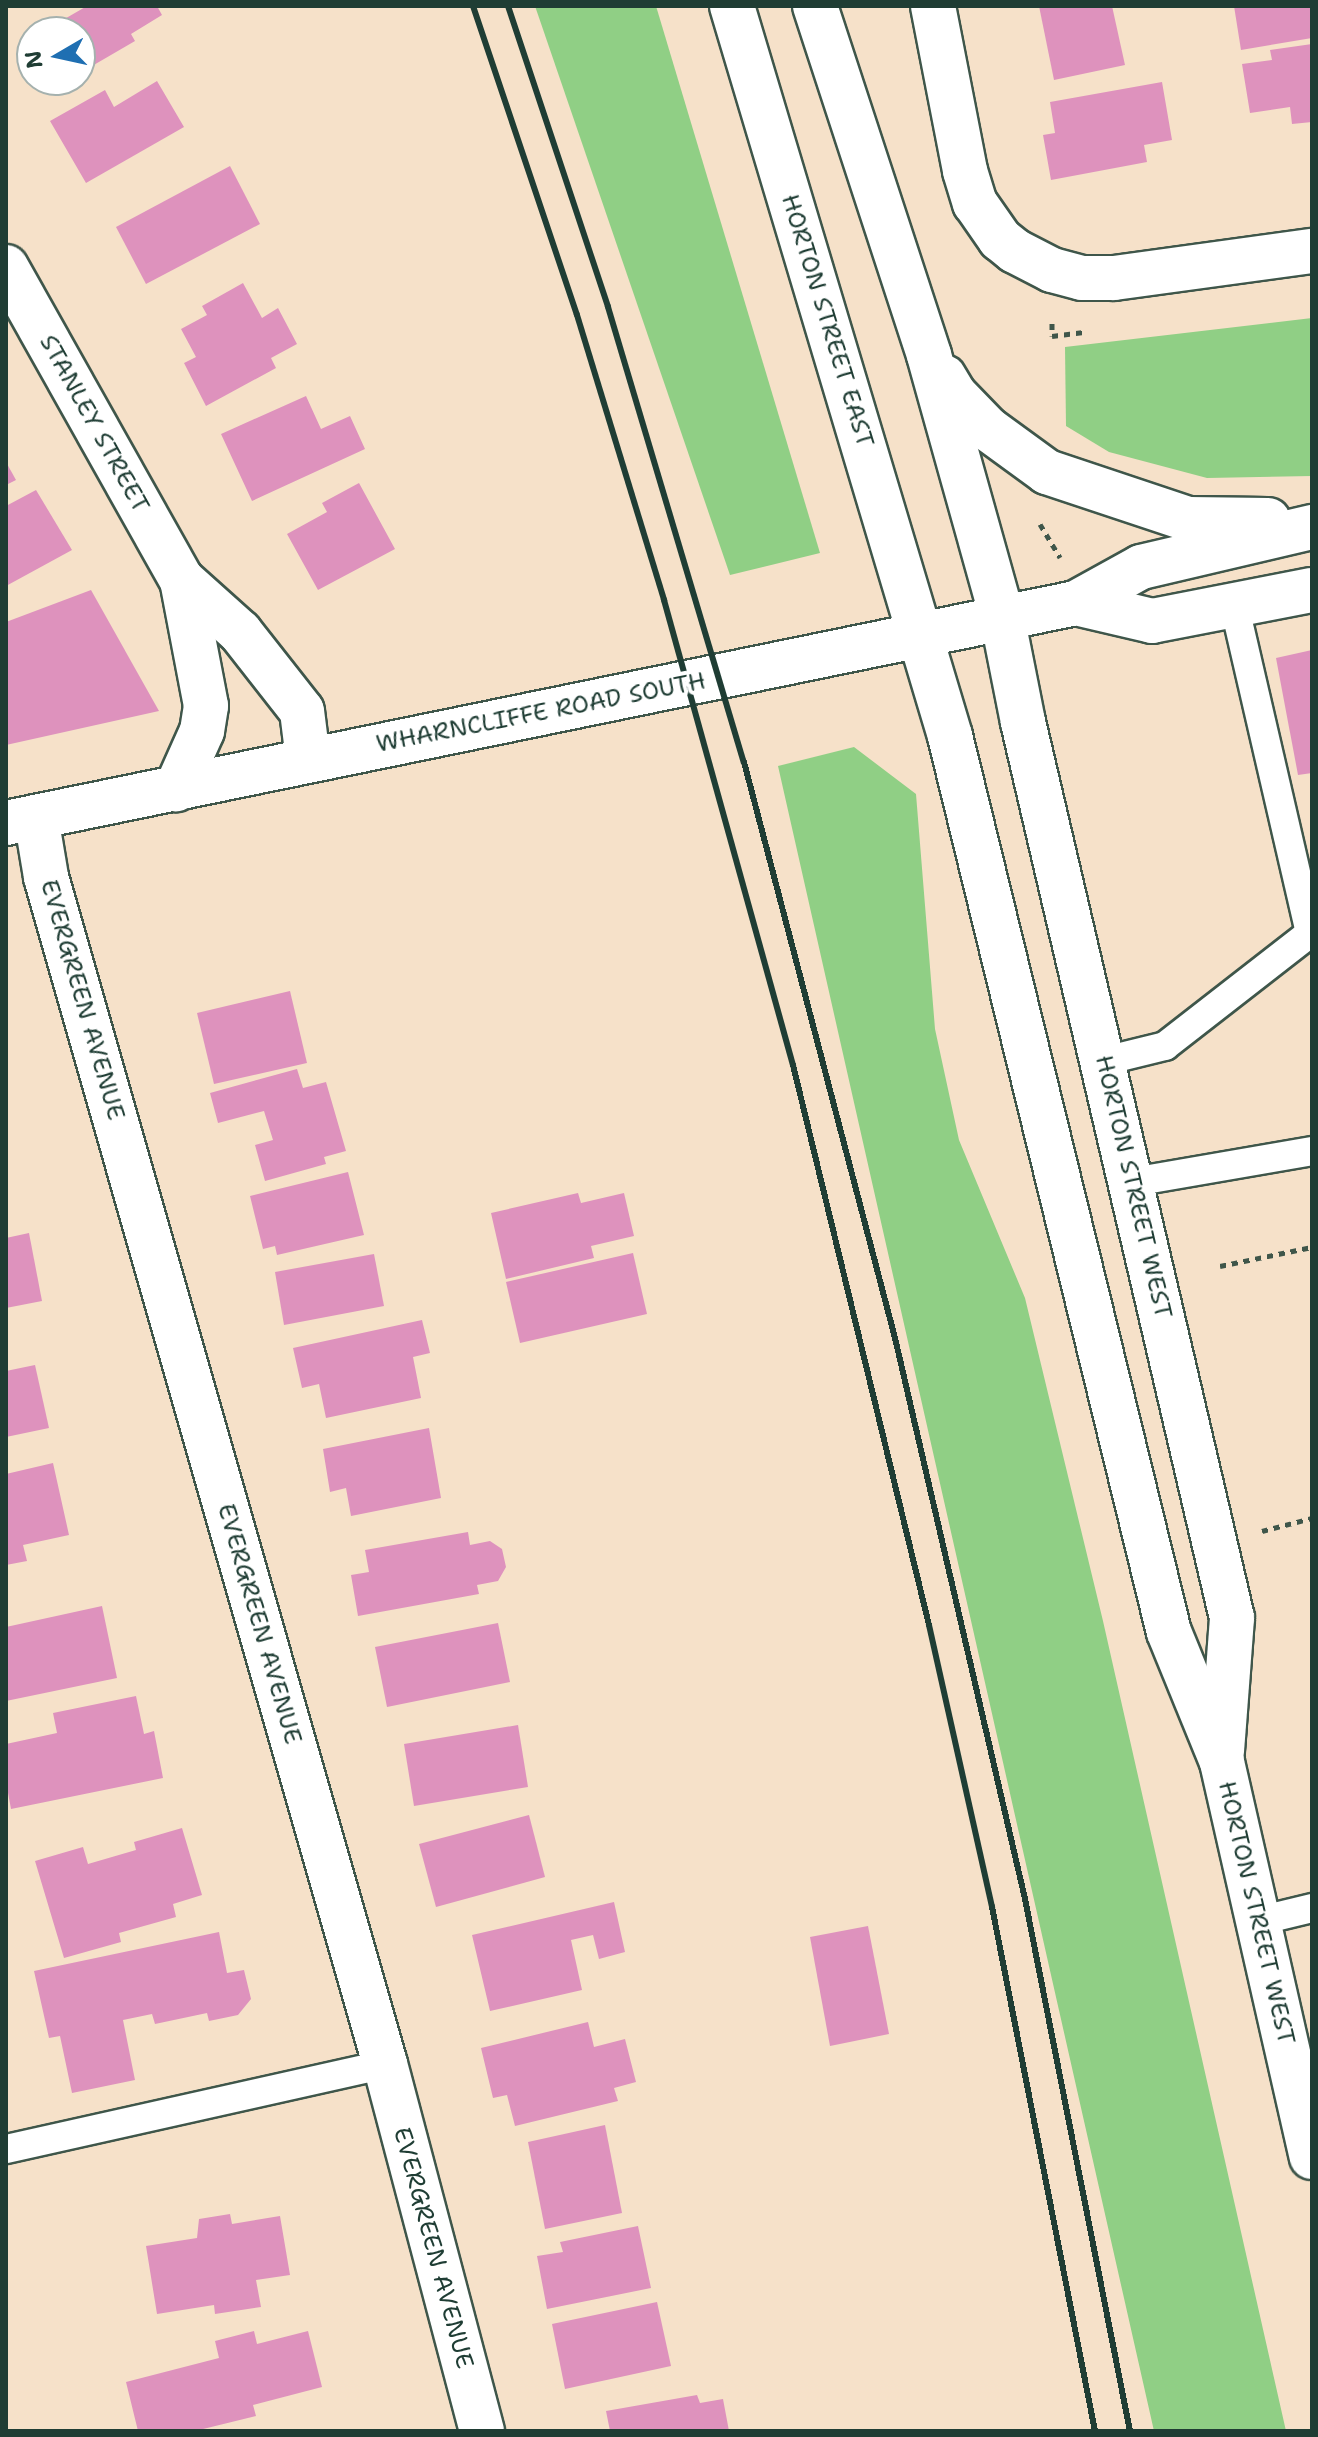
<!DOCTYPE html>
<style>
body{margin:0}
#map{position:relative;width:1318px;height:2437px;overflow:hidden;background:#f6e1c9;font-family:"Shantell Sans",sans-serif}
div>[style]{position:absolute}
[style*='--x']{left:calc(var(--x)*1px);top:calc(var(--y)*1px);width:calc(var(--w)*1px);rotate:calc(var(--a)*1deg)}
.green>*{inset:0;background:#90cf85}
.building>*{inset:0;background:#de92bd}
.path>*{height:5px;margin-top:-2.5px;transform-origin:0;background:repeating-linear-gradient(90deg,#3f564a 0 6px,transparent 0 12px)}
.roads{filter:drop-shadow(2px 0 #3f564a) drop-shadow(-2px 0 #3f564a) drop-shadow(0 2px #3f564a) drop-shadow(0 -2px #3f564a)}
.lane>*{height:28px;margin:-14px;padding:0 14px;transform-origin:14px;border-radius:14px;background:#fff}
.street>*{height:44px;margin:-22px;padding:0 22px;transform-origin:22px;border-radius:22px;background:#fff}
.secondary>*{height:44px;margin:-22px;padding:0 22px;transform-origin:22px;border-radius:22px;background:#fff}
.rail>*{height:6px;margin:-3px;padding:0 3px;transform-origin:3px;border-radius:3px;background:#1f3d34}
span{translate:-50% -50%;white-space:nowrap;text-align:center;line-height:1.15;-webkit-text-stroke:8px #fff;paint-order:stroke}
.street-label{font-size:24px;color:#1f3d34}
.frame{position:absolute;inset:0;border:8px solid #1f3d34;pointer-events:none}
.north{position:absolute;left:16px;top:16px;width:80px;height:80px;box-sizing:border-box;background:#fff;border:2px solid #a5b1ae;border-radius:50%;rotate:261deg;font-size:22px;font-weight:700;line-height:32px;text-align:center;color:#1f3d34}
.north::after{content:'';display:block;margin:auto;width:28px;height:36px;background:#1f6fb2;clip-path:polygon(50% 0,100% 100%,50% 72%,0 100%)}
</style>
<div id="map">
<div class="green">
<div style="clip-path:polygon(535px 6px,656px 6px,820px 553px,730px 575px)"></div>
<div style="clip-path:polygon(1312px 318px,1312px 476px,1207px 478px,1109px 452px,1066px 426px,1065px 347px)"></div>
<div style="clip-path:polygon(854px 747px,916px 794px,935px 1029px,959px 1140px,1025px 1298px,1103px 1621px,1286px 2431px,1154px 2431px,778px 766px)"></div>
</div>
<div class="building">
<div style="clip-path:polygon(87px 6px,157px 6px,162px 15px,131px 34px,135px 41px,80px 73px,80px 32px,42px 32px)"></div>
<div style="clip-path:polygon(1039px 6px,1112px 6px,1125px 65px,1054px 80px)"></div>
<div style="clip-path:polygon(1234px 6px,1312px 6px,1312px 38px,1241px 50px)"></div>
<div style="clip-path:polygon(1312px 44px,1312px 122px,1292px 124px,1290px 107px,1250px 113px,1242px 64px,1272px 60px,1270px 50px)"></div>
<div style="clip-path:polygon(157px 81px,184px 127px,86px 183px,50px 121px,105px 90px,114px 107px)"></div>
<div style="clip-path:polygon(1162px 82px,1172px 140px,1144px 145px,1147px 162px,1051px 180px,1043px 135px,1055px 133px,1050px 102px)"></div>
<div style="clip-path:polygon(230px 166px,260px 224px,146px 284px,116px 227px)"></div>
<div style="clip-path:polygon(243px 283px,262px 318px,278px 308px,297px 344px,271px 358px,276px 368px,206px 406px,184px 363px,196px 357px,181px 329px,207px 315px,202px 306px)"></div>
<div style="clip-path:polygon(306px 396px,321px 429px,350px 416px,365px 449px,252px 501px,221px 434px)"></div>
<div style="clip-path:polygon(6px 462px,16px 480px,6px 485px)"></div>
<div style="clip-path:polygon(359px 483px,395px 549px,318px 590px,287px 534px,327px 512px,322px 503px)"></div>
<div style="clip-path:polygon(36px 490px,72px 550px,6px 586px,6px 506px)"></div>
<div style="clip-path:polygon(91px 590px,159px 711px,6px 745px,6px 622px)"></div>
<div style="clip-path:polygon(1312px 650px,1312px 773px,1298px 775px,1276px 658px)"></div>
<div style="clip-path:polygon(290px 991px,307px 1063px,214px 1084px,197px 1013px)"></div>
<div style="clip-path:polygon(297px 1069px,303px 1088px,326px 1082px,346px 1151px,324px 1157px,326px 1164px,265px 1181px,255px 1145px,273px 1140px,264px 1111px,218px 1123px,210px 1093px)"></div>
<div style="clip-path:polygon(348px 1172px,364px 1235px,277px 1255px,275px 1246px,263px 1249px,250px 1196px)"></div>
<div style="clip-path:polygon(578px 1193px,581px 1203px,624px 1193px,634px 1236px,591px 1246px,594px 1258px,506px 1279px,491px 1213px)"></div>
<div style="clip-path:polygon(29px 1233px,42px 1301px,6px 1308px,6px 1238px)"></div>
<div style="clip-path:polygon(633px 1253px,647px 1314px,520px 1343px,506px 1282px)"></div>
<div style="clip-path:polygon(374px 1254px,384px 1306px,284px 1325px,275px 1272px)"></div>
<div style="clip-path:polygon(422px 1320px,430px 1353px,413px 1357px,421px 1398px,326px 1418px,319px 1384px,302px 1388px,293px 1348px)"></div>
<div style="clip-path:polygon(35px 1365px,49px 1428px,6px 1437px,6px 1371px)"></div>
<div style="clip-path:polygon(429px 1428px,441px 1498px,351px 1516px,346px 1488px,330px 1492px,323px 1449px)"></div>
<div style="clip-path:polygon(53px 1463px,69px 1535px,23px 1545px,27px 1561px,6px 1565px,6px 1474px)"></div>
<div style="clip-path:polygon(468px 1532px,470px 1545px,490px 1541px,502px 1549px,506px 1567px,498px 1581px,477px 1585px,479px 1594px,358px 1616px,351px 1575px,369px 1572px,365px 1550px)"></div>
<div style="clip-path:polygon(102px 1606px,117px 1678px,6px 1701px,6px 1627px)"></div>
<div style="clip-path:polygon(498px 1623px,510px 1682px,387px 1707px,375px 1647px)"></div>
<div style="clip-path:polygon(136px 1696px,144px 1734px,154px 1731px,163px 1778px,11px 1809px,6px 1782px,6px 1744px,57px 1733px,53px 1713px)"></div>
<div style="clip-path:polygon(518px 1725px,528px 1787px,414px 1806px,404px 1744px)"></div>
<div style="clip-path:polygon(529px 1815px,545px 1877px,436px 1907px,419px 1844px)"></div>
<div style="clip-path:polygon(182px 1828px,202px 1895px,173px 1904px,176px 1917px,119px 1933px,121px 1942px,64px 1958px,35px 1861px,83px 1847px,88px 1864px,136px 1850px,134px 1842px)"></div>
<div style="clip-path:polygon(614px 1902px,625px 1952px,599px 1959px,593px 1935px,571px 1940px,582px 1990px,490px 2011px,472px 1935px)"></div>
<div style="clip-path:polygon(868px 1926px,889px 2034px,830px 2046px,810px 1937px)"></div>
<div style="clip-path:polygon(219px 1932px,227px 1973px,244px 1970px,251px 1999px,238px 2015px,209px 2021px,207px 2013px,155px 2024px,152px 2014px,123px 2020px,135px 2080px,72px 2093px,60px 2036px,49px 2038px,34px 1971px)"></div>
<div style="clip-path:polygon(588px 2022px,594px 2047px,625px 2039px,636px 2082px,614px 2088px,618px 2101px,515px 2126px,507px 2095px,493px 2098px,481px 2048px)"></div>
<div style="clip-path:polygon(605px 2125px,622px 2213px,545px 2229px,528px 2142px)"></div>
<div style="clip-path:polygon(230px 2214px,232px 2224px,280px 2216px,290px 2275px,256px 2280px,261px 2307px,215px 2314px,214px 2305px,157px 2314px,146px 2246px,197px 2238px,199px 2219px)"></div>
<div style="clip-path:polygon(638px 2226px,651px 2288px,547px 2309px,537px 2256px,563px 2252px,560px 2242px)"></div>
<div style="clip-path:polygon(657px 2302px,671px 2366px,565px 2389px,552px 2324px)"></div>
<div style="clip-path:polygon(254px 2331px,257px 2344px,308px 2331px,322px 2387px,253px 2405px,256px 2416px,195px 2431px,138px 2431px,126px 2382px,219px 2358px,215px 2341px)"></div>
<div style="clip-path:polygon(697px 2395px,700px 2403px,723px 2399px,729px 2431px,610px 2431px,606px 2411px)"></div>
</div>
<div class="path">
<div style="--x:1052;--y:323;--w:13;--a:90"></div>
<div style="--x:1052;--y:336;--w:32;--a:-7"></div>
<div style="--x:1040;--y:524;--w:39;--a:59"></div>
<div style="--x:1220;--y:1266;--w:94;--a:-11.7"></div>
<div style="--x:1262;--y:1531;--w:52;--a:-14.6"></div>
</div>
<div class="roads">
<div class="lane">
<div style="--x:1104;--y:1061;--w:63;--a:-13.8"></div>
<div style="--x:1165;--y:1046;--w:184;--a:-37.9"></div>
<div style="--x:1310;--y:933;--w:337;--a:-103"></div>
<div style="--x:1133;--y:1182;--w:182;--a:-9.8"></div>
<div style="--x:1258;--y:1921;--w:56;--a:-13.5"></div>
<div style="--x:6;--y:2149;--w:388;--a:-12.6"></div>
</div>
<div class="street">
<div style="--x:933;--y:6;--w:168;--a:79"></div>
<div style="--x:965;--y:171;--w:34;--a:73"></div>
<div style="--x:975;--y:203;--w:44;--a:55.2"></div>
<div style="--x:1000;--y:239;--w:19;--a:39"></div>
<div style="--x:1015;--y:251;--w:42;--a:27.2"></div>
<div style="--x:1052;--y:270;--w:31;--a:15"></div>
<div style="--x:1082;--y:278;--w:32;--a:0"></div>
<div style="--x:1114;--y:278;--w:200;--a:-7.8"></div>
<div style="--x:36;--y:817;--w:61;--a:80.5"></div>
<div style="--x:46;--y:877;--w:1234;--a:74.06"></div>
<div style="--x:385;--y:2064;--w:380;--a:75.2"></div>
</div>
<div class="secondary">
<div style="--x:732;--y:6;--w:762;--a:73.37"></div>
<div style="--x:950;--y:736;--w:922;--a:76.27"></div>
<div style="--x:1169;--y:1632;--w:140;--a:67.8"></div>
<div style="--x:1222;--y:1762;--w:405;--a:77.2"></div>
<div style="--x:815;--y:6;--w:367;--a:71.9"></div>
<div style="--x:929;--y:355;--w:271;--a:74.4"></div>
<div style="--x:1002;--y:616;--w:108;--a:78.8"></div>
<div style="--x:1023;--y:722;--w:920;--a:76.87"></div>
<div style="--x:1232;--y:1618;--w:134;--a:94.3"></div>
<div style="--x:6;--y:267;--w:359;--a:60.7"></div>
<div style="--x:182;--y:580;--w:128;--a:79.2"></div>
<div style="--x:206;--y:706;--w:25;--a:99"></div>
<div style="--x:202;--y:731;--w:64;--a:114.1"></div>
<div style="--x:944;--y:377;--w:21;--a:59"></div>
<div style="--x:955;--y:395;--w:47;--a:45.9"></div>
<div style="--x:988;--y:429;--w:73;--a:36.1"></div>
<div style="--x:1047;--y:472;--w:149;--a:18.4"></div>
<div style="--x:1188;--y:519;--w:80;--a:0.7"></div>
<div style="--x:182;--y:580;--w:78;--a:41.9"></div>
<div style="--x:240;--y:632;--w:100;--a:51.9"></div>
<div style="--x:302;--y:711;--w:48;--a:82.9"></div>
<div style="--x:1076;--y:603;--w:78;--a:13.3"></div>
<div style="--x:1152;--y:621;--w:163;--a:-11"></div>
<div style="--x:6;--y:823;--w:1092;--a:-11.62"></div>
<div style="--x:1076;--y:603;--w:74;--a:-29"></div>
<div style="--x:1141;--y:567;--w:176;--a:-13.2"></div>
</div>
</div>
<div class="rail">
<div style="--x:473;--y:6;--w:326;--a:71.4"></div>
<div style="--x:577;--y:315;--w:298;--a:73"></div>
<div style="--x:664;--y:600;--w:483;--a:74.5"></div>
<div style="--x:793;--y:1065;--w:576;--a:76.35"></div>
<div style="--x:929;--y:1625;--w:289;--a:77.4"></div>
<div style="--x:992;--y:1907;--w:534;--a:78.88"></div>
<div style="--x:508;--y:6;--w:317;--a:71.6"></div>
<div style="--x:608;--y:307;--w:475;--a:73.4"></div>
<div style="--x:744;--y:762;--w:595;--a:75.31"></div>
<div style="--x:895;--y:1338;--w:576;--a:76.95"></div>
<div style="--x:1025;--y:1899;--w:542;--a:78.84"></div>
</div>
<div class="street-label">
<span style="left:827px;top:321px;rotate:73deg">HORTON STREET EAST</span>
<span style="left:94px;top:424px;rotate:61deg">STANLEY STREET</span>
<span style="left:541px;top:713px;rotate:-11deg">WHARNCLIFFE ROAD SOUTH</span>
<span style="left:82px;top:1000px;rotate:74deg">EVERGREEN AVENUE</span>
<span style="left:1133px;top:1187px;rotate:77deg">HORTON STREET WEST</span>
<span style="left:259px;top:1624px;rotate:74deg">EVERGREEN AVENUE</span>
<span style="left:1256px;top:1913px;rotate:77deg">HORTON STREET WEST</span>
<span style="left:433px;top:2248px;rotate:75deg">EVERGREEN AVENUE</span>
</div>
<div class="frame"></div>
<div class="north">N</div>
</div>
